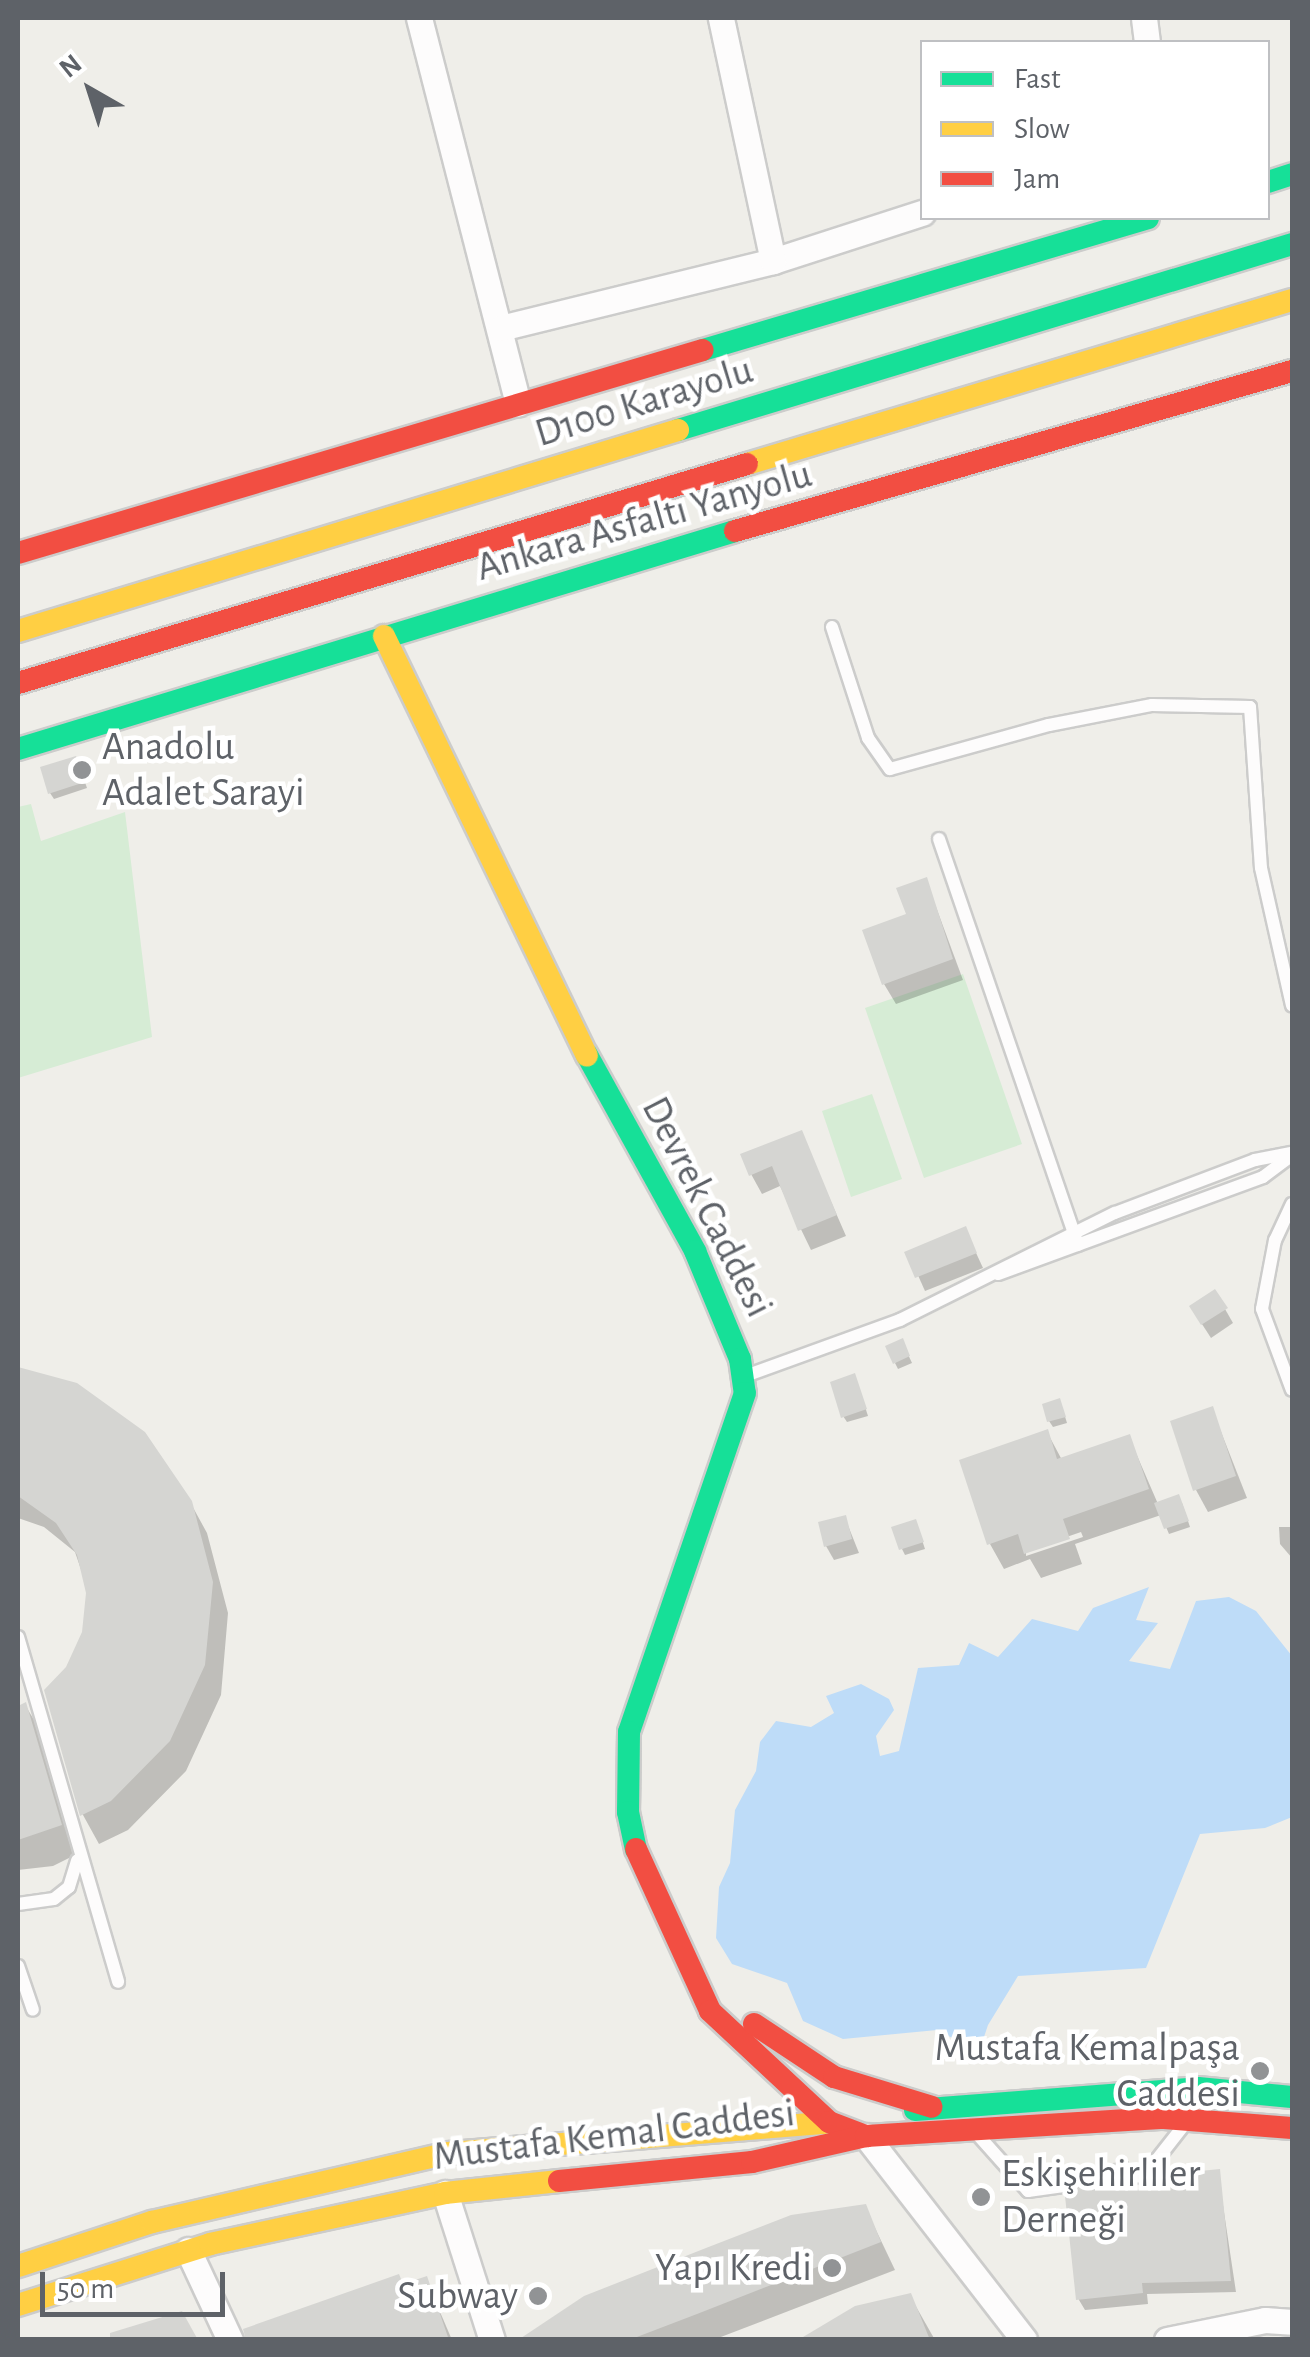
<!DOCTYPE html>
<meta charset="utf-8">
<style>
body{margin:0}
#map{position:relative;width:1310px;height:2357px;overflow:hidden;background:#efeee9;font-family:"Alegreya Sans",sans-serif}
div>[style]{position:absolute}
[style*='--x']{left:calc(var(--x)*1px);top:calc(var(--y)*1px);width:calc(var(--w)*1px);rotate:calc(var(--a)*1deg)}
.green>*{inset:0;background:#d6ecd5}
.water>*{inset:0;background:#bedcf8}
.shadow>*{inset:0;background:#0003}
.building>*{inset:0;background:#d5d5d2}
.roads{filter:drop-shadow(2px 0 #cccccb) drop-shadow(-2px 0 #cccccb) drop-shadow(0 2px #cccccb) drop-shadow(0 -2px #cccccb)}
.lane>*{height:12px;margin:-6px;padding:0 6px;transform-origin:6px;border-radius:6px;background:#fdfcfc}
.street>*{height:25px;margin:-12.5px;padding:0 12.5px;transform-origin:12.5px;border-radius:12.5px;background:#fdfcfc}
.fast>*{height:22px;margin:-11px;padding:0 11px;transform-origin:11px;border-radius:11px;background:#16e098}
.slow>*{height:22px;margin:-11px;padding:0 11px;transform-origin:11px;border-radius:11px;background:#ffcf43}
.jam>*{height:22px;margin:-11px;padding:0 11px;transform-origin:11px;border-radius:11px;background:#f24e42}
.dots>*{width:28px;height:28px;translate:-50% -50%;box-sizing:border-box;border:5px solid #fff;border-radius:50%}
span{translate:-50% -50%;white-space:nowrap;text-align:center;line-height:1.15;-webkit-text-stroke:9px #fff;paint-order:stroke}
.street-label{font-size:40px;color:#5e6268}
.poi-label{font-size:40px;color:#5e6268}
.left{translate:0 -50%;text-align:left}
.right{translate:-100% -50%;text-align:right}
.frame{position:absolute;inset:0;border:20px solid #5e6268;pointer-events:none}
.legend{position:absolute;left:920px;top:40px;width:350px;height:180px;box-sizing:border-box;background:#fff;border:2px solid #bfc0c3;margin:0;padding:12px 18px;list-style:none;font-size:30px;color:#5e6268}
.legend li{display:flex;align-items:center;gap:20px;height:50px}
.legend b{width:50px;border:2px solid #bfc0c3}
.north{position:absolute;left:40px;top:40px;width:100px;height:100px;-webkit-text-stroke:8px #fff;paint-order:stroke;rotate:321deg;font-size:28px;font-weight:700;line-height:40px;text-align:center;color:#5e6268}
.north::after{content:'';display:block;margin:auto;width:35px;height:45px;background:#5e6268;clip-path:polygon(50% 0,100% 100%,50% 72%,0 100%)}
.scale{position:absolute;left:40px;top:2272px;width:185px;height:45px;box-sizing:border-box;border:5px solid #5e6268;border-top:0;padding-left:12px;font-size:30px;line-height:35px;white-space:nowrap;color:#5e6268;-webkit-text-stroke:8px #fff;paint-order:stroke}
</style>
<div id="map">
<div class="green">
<div style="clip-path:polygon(31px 804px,41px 841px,125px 812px,152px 1037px,18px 1078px,18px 807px)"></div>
<div style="clip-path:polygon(963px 974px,1022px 1144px,924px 1178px,865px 1008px)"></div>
<div style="clip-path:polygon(872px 1094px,902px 1179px,851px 1197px,822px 1111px)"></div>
</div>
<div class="water">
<div style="clip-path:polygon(1149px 1587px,1136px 1620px,1158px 1623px,1129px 1661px,1170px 1669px,1196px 1601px,1229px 1597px,1256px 1611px,1292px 1656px,1292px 1817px,1265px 1828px,1200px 1834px,1146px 1968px,1018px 1976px,988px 2025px,979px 2052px,937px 2030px,843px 2039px,803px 2021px,787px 1983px,732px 1964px,716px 1938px,719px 1887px,730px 1863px,735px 1810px,756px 1771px,760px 1742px,776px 1721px,811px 1727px,834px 1713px,826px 1696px,861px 1684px,889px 1699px,894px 1710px,876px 1736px,880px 1756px,899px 1751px,918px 1668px,959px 1665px,969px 1643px,998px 1657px,1032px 1619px,1078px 1631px,1093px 1608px)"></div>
</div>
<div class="shadow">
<div style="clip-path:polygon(79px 765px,87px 788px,54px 799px,50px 793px)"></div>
<div style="clip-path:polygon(926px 880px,963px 980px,896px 1004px,884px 984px)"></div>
<div style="clip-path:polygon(801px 1133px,846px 1236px,811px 1250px,780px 1186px,762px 1194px,751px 1174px)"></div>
<div style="clip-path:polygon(965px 1229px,983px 1268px,925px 1291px,908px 1253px)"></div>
<div style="clip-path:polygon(1225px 1309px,1233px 1323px,1211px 1338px,1200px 1321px)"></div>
<div style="clip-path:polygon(905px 1348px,912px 1363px,898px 1369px,895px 1363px)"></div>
<div style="clip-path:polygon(18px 1369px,75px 1386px,190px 1502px,207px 1533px,228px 1613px,221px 1695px,186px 1771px,128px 1830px,99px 1844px,83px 1815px,47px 1691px,68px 1668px,85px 1632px,89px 1593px,75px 1552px,44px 1527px,18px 1518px)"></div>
<div style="clip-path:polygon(857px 1382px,868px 1416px,847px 1422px,843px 1416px)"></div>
<div style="clip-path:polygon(1062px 1407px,1067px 1423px,1053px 1427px,1049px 1421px)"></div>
<div style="clip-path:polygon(1212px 1409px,1247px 1498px,1208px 1512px,1196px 1490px)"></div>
<div style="clip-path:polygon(evenodd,1047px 1432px,1062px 1460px,1129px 1437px,1158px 1504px,1182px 1503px,1190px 1527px,1169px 1534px,1161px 1515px,1075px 1544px,1082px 1564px,1041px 1578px,1030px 1559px,1004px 1569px,990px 1544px,1047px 1432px,1081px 1532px,1083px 1537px,1026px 1556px,1026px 1551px,1081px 1532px)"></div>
<div style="clip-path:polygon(845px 1518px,859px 1553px,834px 1560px,826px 1546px)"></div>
<div style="clip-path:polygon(1279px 1527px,1292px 1527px,1292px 1558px,1280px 1544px)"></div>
<div style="clip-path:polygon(918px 1528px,925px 1549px,905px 1555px,902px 1549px)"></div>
<div style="clip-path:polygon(25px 1705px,42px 1733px,77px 1854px,53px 1866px,18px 1870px,18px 1709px)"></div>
<div style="clip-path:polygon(1128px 2164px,1132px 2193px,1174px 2188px,1218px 2172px,1236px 2292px,1147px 2294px,1148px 2304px,1085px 2310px,1079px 2300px,1076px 2187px,1066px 2171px)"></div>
<div style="clip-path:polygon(865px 2207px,895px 2270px,713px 2340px,526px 2340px)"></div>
<div style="clip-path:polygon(426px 2279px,452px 2340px,261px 2340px,404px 2287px)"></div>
<div style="clip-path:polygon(910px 2296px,935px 2340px,808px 2340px)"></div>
</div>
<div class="building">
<div style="clip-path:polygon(76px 756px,85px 782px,48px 794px,40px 767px)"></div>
<div style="clip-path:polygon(927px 877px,953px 959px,882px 985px,862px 930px,906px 914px,896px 888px)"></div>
<div style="clip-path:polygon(802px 1130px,837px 1215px,798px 1231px,772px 1166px,749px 1176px,740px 1154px)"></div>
<div style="clip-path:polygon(966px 1226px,977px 1253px,915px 1278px,904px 1252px)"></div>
<div style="clip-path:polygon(1215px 1289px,1228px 1308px,1201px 1325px,1189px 1306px)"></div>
<div style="clip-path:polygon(903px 1338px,910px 1356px,893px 1364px,885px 1346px)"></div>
<div style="clip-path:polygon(18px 1367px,77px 1383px,145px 1432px,192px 1501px,213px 1582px,205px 1665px,170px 1741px,111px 1801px,80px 1816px,44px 1690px,66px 1667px,82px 1632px,86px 1593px,77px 1555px,56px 1523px,18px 1496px)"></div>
<div style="clip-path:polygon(855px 1373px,867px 1409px,841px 1418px,830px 1382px)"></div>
<div style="clip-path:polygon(1060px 1398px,1066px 1417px,1047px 1422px,1042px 1404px)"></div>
<div style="clip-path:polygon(1213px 1406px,1236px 1476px,1193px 1491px,1170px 1421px)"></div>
<div style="clip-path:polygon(1048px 1429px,1057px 1459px,1130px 1434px,1149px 1489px,1063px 1519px,1070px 1539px,1024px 1554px,1018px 1534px,987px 1545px,959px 1460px)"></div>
<div style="clip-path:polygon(1179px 1494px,1189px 1521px,1164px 1529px,1154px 1503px)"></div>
<div style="clip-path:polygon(846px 1515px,852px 1539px,824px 1547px,818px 1522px)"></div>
<div style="clip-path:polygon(916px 1519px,924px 1542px,899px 1550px,891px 1527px)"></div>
<div style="clip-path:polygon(26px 1702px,62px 1825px,18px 1840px,18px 1706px)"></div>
<div style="clip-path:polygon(1129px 2161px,1121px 2179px,1133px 2190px,1172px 2186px,1170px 2174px,1220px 2169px,1231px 2281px,1142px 2283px,1143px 2293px,1076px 2300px,1065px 2196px,1074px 2186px,1062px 2169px)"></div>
<div style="clip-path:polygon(866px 2204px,881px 2242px,697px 2314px,629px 2340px,518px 2340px,584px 2296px,706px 2248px,791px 2215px)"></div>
<div style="clip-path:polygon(399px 2274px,403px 2284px,427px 2276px,449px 2340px,246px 2340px,243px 2329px)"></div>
<div style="clip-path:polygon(911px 2293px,930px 2340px,798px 2340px,855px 2306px)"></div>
<div style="clip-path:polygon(182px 2311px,198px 2340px,110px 2340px,110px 2333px)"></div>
</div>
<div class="roads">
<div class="lane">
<div style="--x:832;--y:627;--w:117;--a:72"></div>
<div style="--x:868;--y:738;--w:38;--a:55"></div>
<div style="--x:890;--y:769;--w:165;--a:-15.5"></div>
<div style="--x:1049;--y:725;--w:105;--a:-11"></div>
<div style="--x:1152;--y:705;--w:98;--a:1.2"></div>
<div style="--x:1250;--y:707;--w:161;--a:86.1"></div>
<div style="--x:1261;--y:868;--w:141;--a:77.3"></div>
<div style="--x:939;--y:839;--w:429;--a:71.1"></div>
<div style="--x:1292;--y:1204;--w:40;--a:115"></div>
<div style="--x:1275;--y:1240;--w:70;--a:100.7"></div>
<div style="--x:1262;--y:1309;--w:86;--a:69.7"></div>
<div style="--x:998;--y:1274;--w:282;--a:-20.1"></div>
<div style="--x:1263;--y:1177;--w:36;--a:-37"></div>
<div style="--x:745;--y:1376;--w:165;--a:-19.9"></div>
<div style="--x:900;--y:1320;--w:240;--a:-26.5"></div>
<div style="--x:1115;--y:1213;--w:150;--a:-20.7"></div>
<div style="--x:1255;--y:1160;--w:38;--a:-11"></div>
<div style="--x:18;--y:1637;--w:359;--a:73.8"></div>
<div style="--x:18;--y:1904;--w:36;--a:-8"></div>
<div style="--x:54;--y:1899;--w:19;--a:-39"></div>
<div style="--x:69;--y:1887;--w:28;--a:-73"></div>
<div style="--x:18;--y:1966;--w:46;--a:71.2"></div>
<div style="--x:978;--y:2135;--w:75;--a:48.2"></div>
<div style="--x:1028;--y:2191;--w:36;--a:-8"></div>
<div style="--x:1131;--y:2177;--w:13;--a:-4"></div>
<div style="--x:1144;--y:2176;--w:65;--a:-51.9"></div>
</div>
<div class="street">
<div style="--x:419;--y:18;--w:398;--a:75.6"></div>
<div style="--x:1144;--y:18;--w:24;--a:83"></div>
<div style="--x:773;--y:261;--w:157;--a:-17.9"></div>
<div style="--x:501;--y:328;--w:280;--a:-13.8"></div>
<div style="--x:773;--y:261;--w:249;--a:-102.1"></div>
<div style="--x:866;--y:2136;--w:258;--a:52.2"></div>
<div style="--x:445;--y:2193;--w:154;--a:72.3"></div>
<div style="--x:188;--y:2250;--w:99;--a:65"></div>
<div style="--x:1167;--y:2340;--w:100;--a:-11.5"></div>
<div style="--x:1265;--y:2320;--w:27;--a:4"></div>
</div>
<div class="fast">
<div style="--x:1268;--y:182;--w:25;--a:-18"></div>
<div style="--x:703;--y:350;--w:464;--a:-16.5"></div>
<div style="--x:678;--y:430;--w:642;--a:-16.85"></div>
<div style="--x:18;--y:749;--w:749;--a:-16.91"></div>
<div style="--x:587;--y:1055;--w:224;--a:61.1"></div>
<div style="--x:695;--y:1251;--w:117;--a:67.4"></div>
<div style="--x:740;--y:1359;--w:34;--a:82"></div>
<div style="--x:745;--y:1393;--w:358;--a:108.9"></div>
<div style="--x:629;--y:1732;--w:80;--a:90.7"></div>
<div style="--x:628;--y:1812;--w:38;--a:78"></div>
<div style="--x:915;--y:2110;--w:284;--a:-4.4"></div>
<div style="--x:1198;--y:2088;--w:94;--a:5.5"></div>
</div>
<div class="slow">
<div style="--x:1289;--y:372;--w:3;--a:-18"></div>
<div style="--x:747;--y:464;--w:569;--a:-16.75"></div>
<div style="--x:18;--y:631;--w:690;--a:-16.94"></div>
<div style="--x:384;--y:636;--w:466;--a:64.2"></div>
<div style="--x:18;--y:2266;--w:141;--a:-18.2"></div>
<div style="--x:152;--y:2222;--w:305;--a:-13.1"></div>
<div style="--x:449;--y:2153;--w:376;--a:-4.6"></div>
<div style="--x:18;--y:2305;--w:201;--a:-17.6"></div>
<div style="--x:210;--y:2244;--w:240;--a:-12.2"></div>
<div style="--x:445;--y:2193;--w:115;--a:-6"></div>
</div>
<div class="jam">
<div style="--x:735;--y:531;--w:580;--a:-16.03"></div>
<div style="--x:18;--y:553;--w:714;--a:-16.51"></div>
<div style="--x:18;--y:683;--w:761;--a:-16.72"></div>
<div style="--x:636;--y:1849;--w:178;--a:65.4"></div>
<div style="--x:710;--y:2011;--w:163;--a:43"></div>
<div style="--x:829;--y:2122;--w:40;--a:21"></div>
<div style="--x:754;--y:2024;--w:96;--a:33.5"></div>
<div style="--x:834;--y:2077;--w:102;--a:17"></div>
<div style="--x:559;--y:2181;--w:194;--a:-5.6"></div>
<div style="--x:752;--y:2162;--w:117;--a:-12.8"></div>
<div style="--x:866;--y:2136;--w:299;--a:-3.5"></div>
<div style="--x:1164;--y:2118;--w:128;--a:4.5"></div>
</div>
</div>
<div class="dots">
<div style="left:82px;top:770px;background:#919395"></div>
<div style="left:1260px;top:2071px;background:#919395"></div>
<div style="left:981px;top:2197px;background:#919395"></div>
<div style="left:832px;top:2268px;background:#919395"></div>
<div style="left:538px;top:2296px;background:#919395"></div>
</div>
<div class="street-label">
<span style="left:644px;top:402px;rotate:-17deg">D100 Karayolu</span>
<span style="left:644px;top:521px;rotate:-16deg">Ankara Asfaltı Yanyolu</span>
<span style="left:707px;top:1207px;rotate:63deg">Devrek Caddesi</span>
<span style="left:614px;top:2135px;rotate:-7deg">Mustafa Kemal Caddesi</span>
</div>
<div class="poi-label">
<span class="left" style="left:102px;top:770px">Anadolu<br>Adalet Sarayi</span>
<span class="right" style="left:1240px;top:2071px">Mustafa Kemalpaşa<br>Caddesi̇</span>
<span class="left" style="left:1001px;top:2197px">Eskişehirliler<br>Derneği</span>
<span class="right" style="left:812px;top:2268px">Yapı Kredi</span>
<span class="right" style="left:518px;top:2296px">Subway</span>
</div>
<div class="frame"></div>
<ul class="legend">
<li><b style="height:12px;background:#16e098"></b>Fast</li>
<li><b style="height:12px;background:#ffcf43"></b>Slow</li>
<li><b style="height:12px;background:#f24e42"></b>Jam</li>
</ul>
<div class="north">N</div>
<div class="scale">50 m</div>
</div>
